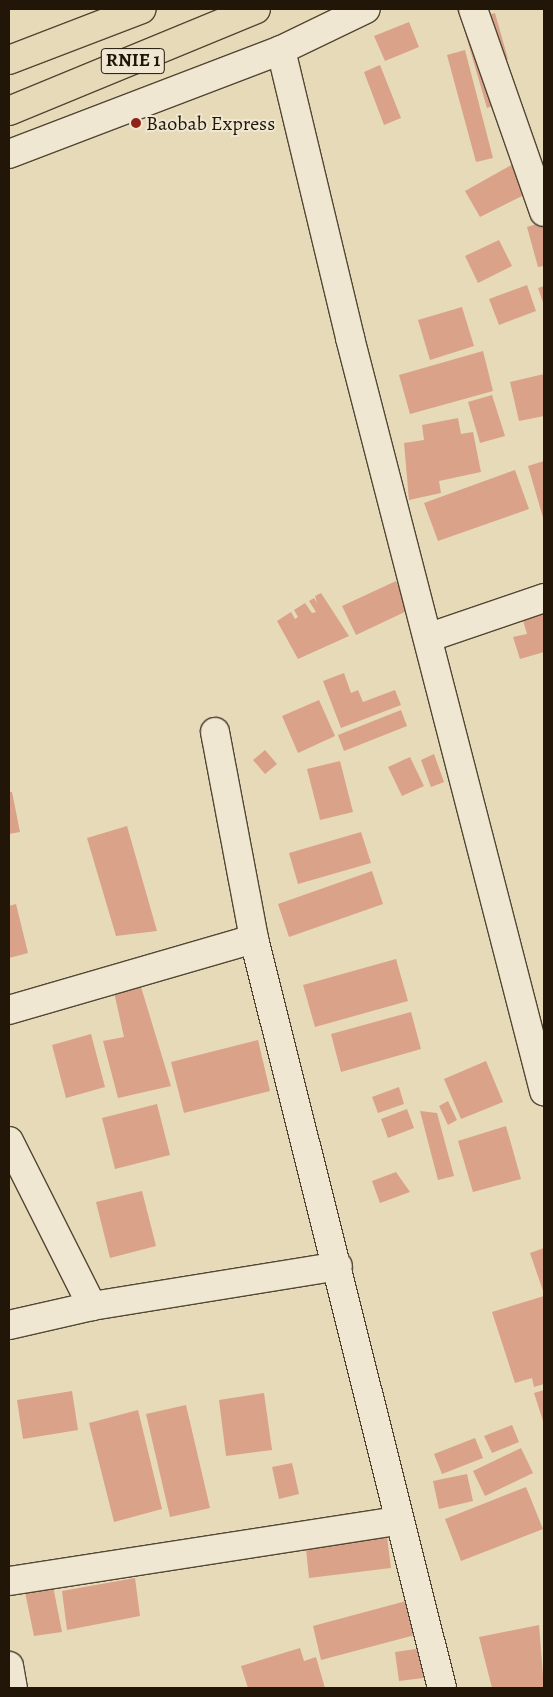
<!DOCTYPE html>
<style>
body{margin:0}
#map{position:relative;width:553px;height:1697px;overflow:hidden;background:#e7dab9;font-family:Alegreya,serif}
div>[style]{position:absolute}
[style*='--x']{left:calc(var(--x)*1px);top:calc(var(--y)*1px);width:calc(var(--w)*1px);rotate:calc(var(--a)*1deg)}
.building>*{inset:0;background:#daa288}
.roads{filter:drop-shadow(1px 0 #524734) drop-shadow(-1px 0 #524734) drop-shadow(0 1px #524734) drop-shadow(0 -1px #524734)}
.minor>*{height:28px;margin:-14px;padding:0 14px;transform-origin:14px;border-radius:14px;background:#efe7d2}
.trunk>*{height:28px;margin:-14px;padding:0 14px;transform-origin:14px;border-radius:14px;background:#e7dab9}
.dots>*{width:14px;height:14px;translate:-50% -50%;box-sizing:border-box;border:2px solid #efe7d2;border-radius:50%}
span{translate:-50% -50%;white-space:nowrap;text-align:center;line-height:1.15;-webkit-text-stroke:4px #efe7d2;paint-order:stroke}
.shield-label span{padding:1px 4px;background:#efe7d2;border:1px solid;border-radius:4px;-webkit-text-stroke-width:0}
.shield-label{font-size:19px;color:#211608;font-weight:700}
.poi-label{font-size:20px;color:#211608}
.left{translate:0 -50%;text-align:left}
.frame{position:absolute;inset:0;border:10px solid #211608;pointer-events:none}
</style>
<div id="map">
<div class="building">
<div style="clip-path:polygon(495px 13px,508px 59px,498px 63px,515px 98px,487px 108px,462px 22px)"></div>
<div style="clip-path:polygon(409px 22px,419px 47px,385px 61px,374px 36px)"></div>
<div style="clip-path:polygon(465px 50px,493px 158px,476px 162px,447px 55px)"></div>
<div style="clip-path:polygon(380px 65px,401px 118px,384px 125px,364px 72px)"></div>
<div style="clip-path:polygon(515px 163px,530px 192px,480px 217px,465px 191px)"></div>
<div style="clip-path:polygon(544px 222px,544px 266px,538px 267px,527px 227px)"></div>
<div style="clip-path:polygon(499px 240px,512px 266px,478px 283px,465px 256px)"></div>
<div style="clip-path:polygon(527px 285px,536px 311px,499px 325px,489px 299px)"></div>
<div style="clip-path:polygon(544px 286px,544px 305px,538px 288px)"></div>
<div style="clip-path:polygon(462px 307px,474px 346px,430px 360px,418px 320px)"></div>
<div style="clip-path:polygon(483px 351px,493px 391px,410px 414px,399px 375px)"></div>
<div style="clip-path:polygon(544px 374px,544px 416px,519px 421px,510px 382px)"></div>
<div style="clip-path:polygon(492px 395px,505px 436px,480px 443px,468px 402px)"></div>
<div style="clip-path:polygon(458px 418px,461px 434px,473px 432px,481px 472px,439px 481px,441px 493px,409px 500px,404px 443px,424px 440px,422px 425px)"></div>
<div style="clip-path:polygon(544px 461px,544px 521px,528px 466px)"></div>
<div style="clip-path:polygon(515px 470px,529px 509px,438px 541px,424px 503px)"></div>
<div style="clip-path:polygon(396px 581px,409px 610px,356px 635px,342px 606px)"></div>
<div style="clip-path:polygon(321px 593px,349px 636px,298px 659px,277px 621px,291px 612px,295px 619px,298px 617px,294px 610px,305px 603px,312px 613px,316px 612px,309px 601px,314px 598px,317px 603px,315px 596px)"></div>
<div style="clip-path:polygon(544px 600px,544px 652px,520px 659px,513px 637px,527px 634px,519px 607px)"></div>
<div style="clip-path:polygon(344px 673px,351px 693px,358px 690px,363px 702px,395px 690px,401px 705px,341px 728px,323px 681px)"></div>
<div style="clip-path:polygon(319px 700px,335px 736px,298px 753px,282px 716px)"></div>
<div style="clip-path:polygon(401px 710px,407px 726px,344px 751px,338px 735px)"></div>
<div style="clip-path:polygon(265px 750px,277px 764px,265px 774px,253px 760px)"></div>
<div style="clip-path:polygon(434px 754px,444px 782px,431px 787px,421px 760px)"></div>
<div style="clip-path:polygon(410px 757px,424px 786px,402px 796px,388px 767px)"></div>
<div style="clip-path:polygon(340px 761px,353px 812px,320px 820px,307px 769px)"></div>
<div style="clip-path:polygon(9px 792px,12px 792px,20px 832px,9px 834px)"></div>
<div style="clip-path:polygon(127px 826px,157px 931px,116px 936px,87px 838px)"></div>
<div style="clip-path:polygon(361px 832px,371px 863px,298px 884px,289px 853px)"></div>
<div style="clip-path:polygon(372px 871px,383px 904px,289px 937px,278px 904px)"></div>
<div style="clip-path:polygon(16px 904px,28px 953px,9px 958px,9px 906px)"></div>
<div style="clip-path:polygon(396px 959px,408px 1001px,315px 1027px,303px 985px)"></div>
<div style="clip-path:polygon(138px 977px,171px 1086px,118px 1098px,103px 1041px,124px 1037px,112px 983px)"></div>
<div style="clip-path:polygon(411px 1012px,421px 1049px,341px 1072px,331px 1034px)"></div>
<div style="clip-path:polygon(91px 1034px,105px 1087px,66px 1098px,52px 1045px)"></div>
<div style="clip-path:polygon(258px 1040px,270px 1091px,184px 1113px,171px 1062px)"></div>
<div style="clip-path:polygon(486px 1061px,503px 1102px,461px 1119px,444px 1079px)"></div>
<div style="clip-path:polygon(399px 1087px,404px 1104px,378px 1113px,372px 1097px)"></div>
<div style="clip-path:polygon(448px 1101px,457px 1120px,448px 1125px,439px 1106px)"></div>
<div style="clip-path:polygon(157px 1104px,170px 1155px,115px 1169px,102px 1118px)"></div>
<div style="clip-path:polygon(407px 1109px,414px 1128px,388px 1138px,381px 1119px)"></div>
<div style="clip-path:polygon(420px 1111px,437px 1113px,454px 1176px,438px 1180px)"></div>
<div style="clip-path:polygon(506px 1126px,521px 1179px,473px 1192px,458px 1141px)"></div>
<div style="clip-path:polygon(396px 1172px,410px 1192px,380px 1203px,372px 1181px)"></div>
<div style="clip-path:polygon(142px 1191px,156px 1246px,110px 1258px,96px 1202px)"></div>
<div style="clip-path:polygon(544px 1248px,544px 1291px,543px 1291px,530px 1253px)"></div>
<div style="clip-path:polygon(544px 1296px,544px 1384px,534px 1387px,532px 1378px,515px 1383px,492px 1312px)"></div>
<div style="clip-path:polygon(544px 1390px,544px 1424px,534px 1393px)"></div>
<div style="clip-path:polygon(72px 1391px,78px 1430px,23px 1439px,17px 1400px)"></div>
<div style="clip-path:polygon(264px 1393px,272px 1450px,226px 1456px,219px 1400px)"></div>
<div style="clip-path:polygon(186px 1405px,210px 1508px,170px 1517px,146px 1414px)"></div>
<div style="clip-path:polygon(138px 1410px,162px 1509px,114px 1522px,89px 1423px)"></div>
<div style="clip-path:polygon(512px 1425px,519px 1442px,492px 1453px,484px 1436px)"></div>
<div style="clip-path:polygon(475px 1438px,483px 1458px,442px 1474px,434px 1454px)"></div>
<div style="clip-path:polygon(521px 1448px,533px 1473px,485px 1496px,473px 1471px)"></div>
<div style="clip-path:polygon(292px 1463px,299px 1494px,279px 1499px,272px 1467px)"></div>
<div style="clip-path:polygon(467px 1474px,473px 1501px,439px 1509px,433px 1481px)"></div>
<div style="clip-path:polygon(526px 1487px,543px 1529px,461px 1561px,445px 1519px)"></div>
<div style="clip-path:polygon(386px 1529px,391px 1568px,309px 1578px,305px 1539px)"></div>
<div style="clip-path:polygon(135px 1578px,140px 1616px,67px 1630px,62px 1591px)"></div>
<div style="clip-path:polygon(53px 1586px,62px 1632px,34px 1636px,25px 1592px)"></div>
<div style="clip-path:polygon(421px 1597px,430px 1631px,321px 1660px,313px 1626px)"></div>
<div style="clip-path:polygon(539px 1625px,544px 1688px,492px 1688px,479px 1637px)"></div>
<div style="clip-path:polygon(436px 1646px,439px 1676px,399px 1681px,395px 1652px)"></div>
<div style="clip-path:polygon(300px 1648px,304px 1661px,316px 1657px,325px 1688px,248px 1688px,241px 1666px)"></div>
</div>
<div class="roads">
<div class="minor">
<div style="--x:473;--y:9;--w:215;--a:70.7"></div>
<div style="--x:281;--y:50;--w:296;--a:76.5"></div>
<div style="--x:350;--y:338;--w:778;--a:75.55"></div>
<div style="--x:9;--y:154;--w:291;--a:-20.9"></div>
<div style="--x:281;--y:50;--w:94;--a:-25.8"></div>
<div style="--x:430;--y:637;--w:120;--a:-18.9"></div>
<div style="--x:215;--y:732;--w:211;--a:79.3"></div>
<div style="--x:254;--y:939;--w:772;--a:75.91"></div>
<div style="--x:9;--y:1010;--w:255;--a:-16.2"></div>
<div style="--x:9;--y:1141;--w:185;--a:63.3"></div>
<div style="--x:9;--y:1325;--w:85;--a:-12.9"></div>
<div style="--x:92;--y:1306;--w:249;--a:-9.2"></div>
<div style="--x:9;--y:1581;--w:393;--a:-8.8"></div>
<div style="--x:9;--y:1666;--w:22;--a:80"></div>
</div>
<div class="trunk">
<div style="--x:9;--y:60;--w:142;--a:-21"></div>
<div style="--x:9;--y:111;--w:267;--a:-22.4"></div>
</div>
</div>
<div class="dots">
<div style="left:136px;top:123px;background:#8f2418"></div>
</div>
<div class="shield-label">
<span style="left:133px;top:61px">RNIE 1</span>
</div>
<div class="poi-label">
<span class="left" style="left:146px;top:123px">Baobab Express</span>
</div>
<div class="frame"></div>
</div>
